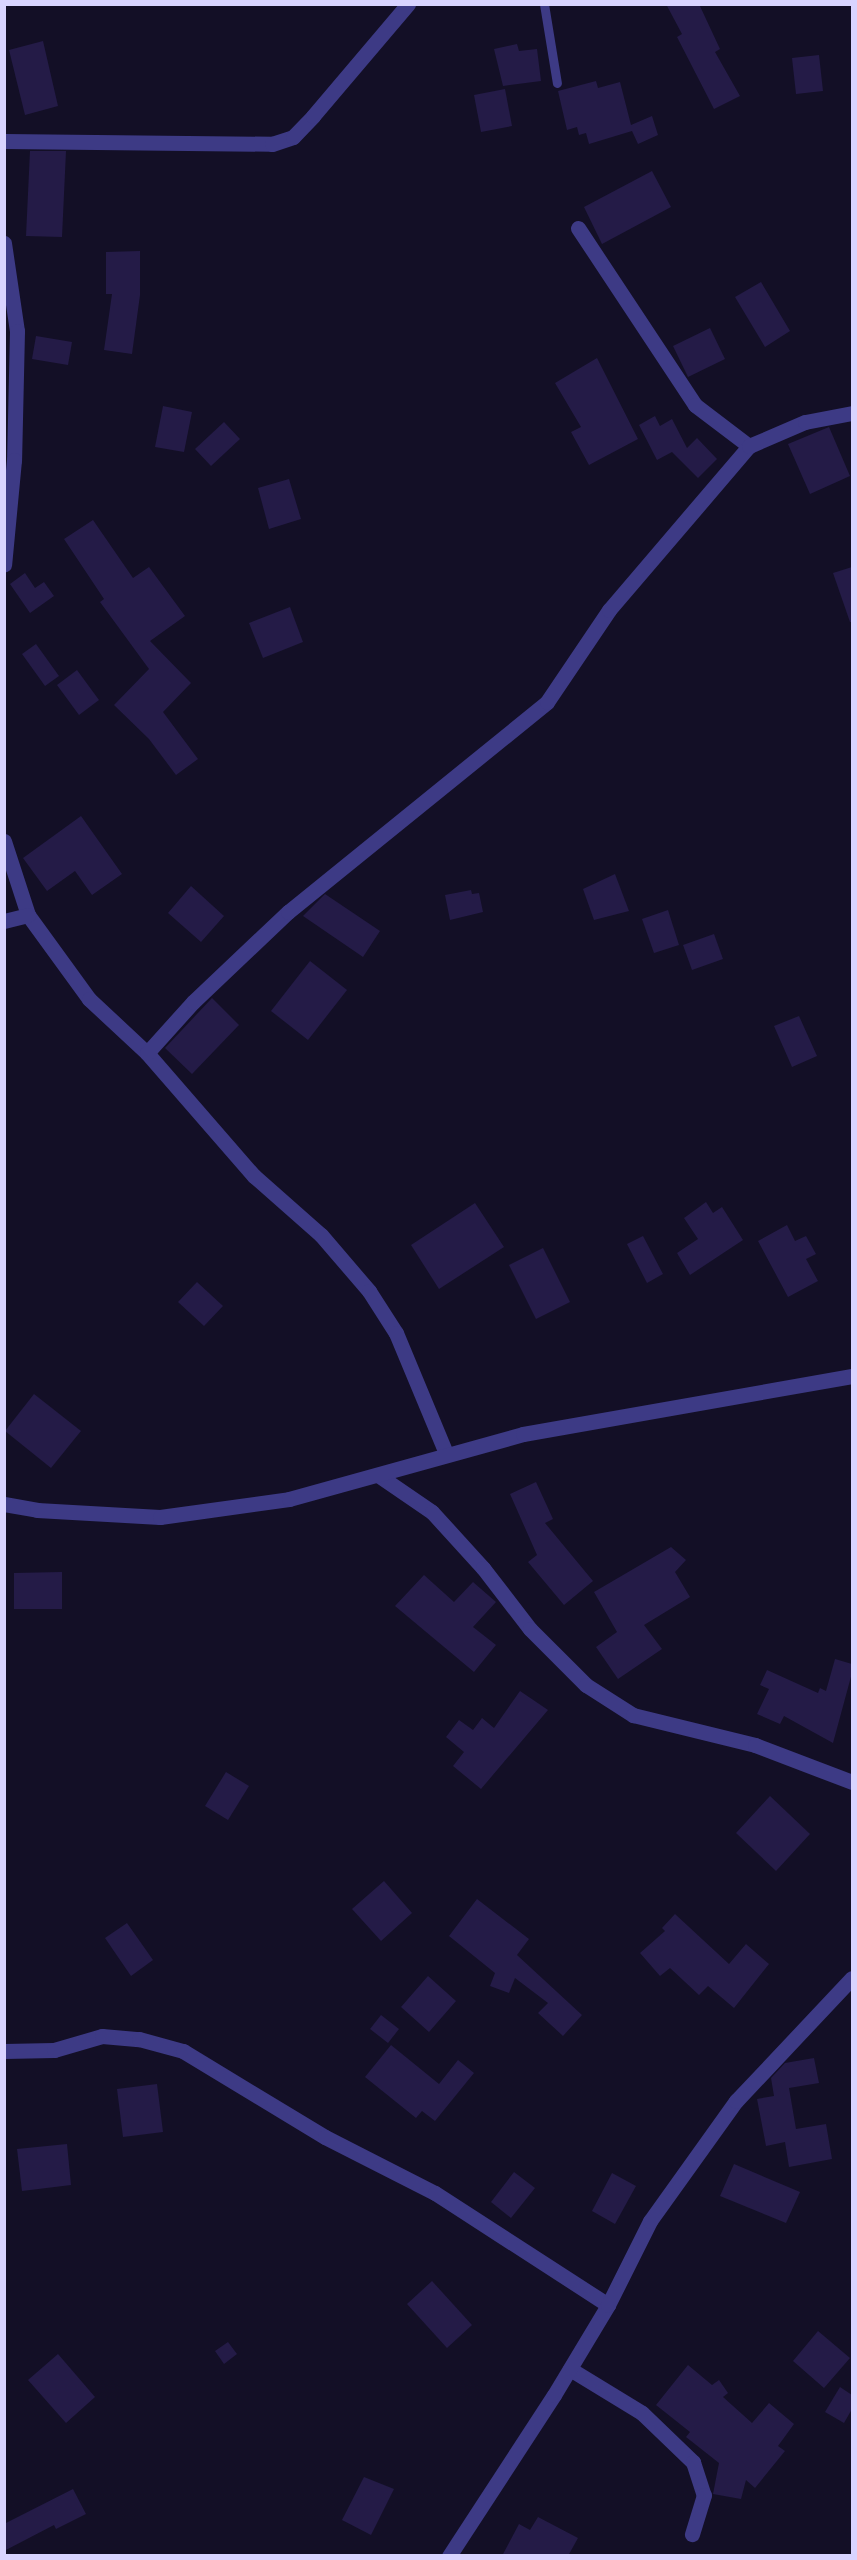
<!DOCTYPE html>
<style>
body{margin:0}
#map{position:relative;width:857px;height:2560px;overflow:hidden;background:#130f26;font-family:"PT Sans Narrow",sans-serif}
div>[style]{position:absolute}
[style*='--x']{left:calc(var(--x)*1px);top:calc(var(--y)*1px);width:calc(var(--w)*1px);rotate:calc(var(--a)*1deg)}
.building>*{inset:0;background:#241b47}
.service>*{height:9px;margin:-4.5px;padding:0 4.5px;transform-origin:4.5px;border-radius:4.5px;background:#3d3a85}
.minor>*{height:15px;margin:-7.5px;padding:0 7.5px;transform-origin:7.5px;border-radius:7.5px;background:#3d3a85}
span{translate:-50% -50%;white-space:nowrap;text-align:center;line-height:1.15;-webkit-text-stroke:4.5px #130f26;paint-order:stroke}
.frame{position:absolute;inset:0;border:6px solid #d9d4ff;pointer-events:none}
</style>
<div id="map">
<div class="building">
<div style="clip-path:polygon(666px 4px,699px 4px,720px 49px,715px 52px,740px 96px,714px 109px,677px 37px,682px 34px)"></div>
<div style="clip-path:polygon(43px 41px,58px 106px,25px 115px,9px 50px)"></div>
<div style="clip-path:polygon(517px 44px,519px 51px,537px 49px,541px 81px,503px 86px,494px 49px)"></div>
<div style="clip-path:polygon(819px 55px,823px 91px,796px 94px,792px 58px)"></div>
<div style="clip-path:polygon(596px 81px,598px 88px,620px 82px,631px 125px,652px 116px,658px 135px,638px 144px,632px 131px,589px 144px,586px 133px,579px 135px,577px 127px,567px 130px,558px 91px)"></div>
<div style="clip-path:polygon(505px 89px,512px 126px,481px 132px,474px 95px)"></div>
<div style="clip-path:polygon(30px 151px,66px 151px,62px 237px,26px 236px)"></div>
<div style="clip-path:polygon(652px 171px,671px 207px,602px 244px,584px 207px)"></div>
<div style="clip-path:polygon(140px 251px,140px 295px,132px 354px,104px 350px,112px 294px,106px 294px,106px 252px)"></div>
<div style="clip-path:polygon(761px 282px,790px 331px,765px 347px,735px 297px)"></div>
<div style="clip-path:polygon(710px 328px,725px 359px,688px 377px,673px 346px)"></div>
<div style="clip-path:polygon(36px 336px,72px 342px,68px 365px,32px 359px)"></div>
<div style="clip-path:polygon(597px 358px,638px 439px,589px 465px,571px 432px,581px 427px,555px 383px)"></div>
<div style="clip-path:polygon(163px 406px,192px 412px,184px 452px,155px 447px)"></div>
<div style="clip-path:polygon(655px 416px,660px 426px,672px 419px,687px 448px,697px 438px,717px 459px,698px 478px,672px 452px,657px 460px,639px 425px)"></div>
<div style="clip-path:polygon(224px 422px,240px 439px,211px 466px,195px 449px)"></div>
<div style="clip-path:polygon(829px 427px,850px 476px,810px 494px,788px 444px)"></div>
<div style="clip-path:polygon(289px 479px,301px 519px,269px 529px,258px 488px)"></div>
<div style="clip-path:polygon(93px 520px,133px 578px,149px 567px,185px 616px,150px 641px,191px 683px,163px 712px,198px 759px,176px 775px,149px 739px,114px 705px,149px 669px,100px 602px,104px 599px,64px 539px)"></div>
<div style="clip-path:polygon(852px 567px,852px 622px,850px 622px,833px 573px)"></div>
<div style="clip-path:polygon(25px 573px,35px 588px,44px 582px,54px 596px,30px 613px,10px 584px)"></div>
<div style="clip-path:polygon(290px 607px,303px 642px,263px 658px,249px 623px)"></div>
<div style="clip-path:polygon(36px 644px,59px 676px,45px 686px,22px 654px)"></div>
<div style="clip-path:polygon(77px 670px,99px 700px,79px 715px,57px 685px)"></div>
<div style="clip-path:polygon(81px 816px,122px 874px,92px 895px,75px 871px,47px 891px,23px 858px)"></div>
<div style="clip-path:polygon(615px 874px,629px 911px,594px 920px,583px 889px)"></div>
<div style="clip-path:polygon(191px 886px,224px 916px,201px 942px,168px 913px)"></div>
<div style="clip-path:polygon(471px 890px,472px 894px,479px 893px,483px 912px,450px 920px,445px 895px)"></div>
<div style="clip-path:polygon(325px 894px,380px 931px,363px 957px,303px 916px)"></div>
<div style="clip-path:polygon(668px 910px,679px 945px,654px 953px,642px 919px)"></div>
<div style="clip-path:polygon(714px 934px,723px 959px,692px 970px,683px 945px)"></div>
<div style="clip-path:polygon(310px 961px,347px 990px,308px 1040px,271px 1011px)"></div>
<div style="clip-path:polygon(212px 998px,239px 1025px,192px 1074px,165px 1048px)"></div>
<div style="clip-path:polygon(799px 1016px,817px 1056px,792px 1067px,774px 1026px)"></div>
<div style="clip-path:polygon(706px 1202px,713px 1213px,722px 1207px,743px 1240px,690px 1275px,677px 1253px,698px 1239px,684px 1218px)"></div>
<div style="clip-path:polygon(475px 1203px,504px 1247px,439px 1289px,411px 1245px)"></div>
<div style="clip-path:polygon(787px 1225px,795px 1241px,806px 1236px,816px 1254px,806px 1259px,818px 1281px,788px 1297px,758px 1241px)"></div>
<div style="clip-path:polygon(643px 1236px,663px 1274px,647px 1283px,627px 1244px)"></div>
<div style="clip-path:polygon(543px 1248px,570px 1302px,536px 1319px,509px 1265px)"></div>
<div style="clip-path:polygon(197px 1282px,223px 1306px,204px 1326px,178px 1302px)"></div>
<div style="clip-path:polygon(34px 1394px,81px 1431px,51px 1468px,5px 1431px)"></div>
<div style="clip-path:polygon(536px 1482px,553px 1519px,545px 1523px,593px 1581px,564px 1605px,528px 1562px,537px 1555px,510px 1494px)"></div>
<div style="clip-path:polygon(671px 1547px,686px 1560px,675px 1572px,690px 1597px,644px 1625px,662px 1649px,618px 1679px,596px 1647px,617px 1632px,594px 1592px)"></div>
<div style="clip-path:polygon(62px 1572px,62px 1609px,14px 1609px,14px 1573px)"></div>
<div style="clip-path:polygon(424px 1575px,454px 1602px,473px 1582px,496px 1602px,473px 1627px,496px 1645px,474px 1672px,395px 1606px)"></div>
<div style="clip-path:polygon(835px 1659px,852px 1664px,852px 1673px,833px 1743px,784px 1716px,780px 1724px,757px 1714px,769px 1689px,760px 1685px,767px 1670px,818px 1693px,820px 1688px,826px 1691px)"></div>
<div style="clip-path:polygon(520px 1691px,548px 1710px,481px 1789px,453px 1766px,464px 1752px,446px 1737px,459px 1720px,473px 1730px,482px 1718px,494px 1728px)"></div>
<div style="clip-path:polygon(226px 1772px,249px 1786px,228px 1820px,205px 1806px)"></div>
<div style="clip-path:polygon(770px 1796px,810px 1834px,776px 1871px,736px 1833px)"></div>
<div style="clip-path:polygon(384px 1881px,412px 1913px,381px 1941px,352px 1909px)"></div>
<div style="clip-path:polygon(477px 1899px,529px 1939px,517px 1955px,582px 2015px,563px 2036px,538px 2013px,548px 2003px,515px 1978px,509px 1993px,490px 1986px,495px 1973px,449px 1936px)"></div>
<div style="clip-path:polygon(675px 1914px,729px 1964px,746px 1944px,769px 1964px,734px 2008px,708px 1986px,699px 1995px,670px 1968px,660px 1976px,640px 1953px,665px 1931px,662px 1928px)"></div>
<div style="clip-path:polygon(127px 1923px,153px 1960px,131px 1976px,105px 1938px)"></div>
<div style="clip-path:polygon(428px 1976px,456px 2001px,429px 2032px,401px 2007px)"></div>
<div style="clip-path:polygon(381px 2015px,399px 2029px,388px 2043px,370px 2029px)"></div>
<div style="clip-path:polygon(391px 2045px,439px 2084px,458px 2060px,474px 2073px,435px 2121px,422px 2111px,416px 2118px,365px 2077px)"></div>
<div style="clip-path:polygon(814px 2058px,819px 2083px,789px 2088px,796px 2129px,826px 2124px,832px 2159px,789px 2167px,785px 2142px,766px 2146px,757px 2099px,774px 2096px,771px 2078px,785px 2063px)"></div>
<div style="clip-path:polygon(157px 2084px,163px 2132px,123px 2137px,117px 2089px)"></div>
<div style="clip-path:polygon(67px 2144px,71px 2185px,22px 2191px,17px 2149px)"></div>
<div style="clip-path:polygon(734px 2164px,800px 2192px,786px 2223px,720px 2196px)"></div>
<div style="clip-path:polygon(514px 2172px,535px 2188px,511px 2218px,491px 2202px)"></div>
<div style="clip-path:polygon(612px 2173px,636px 2186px,615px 2224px,592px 2211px)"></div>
<div style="clip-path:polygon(432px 2281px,472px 2325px,447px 2348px,407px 2304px)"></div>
<div style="clip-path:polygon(818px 2331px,850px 2358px,824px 2388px,793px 2361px)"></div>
<div style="clip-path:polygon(228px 2342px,237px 2354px,224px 2364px,215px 2351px)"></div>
<div style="clip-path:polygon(58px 2354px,95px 2397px,66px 2423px,28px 2380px)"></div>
<div style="clip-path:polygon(688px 2365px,712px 2385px,719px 2380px,728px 2393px,723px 2397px,752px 2423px,769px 2403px,794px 2424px,778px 2446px,785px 2451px,755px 2488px,746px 2480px,741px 2499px,713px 2494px,719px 2463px,686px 2437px,690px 2432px,656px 2405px)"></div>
<div style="clip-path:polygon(840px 2387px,852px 2395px,852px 2409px,844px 2423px,825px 2412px)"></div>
<div style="clip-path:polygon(364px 2477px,394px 2489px,371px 2535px,342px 2520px)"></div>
<div style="clip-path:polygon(73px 2489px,86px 2514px,56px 2529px,54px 2525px,4px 2551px,4px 2524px)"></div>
<div style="clip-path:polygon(538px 2517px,578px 2538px,568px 2556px,502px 2556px,519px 2524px,530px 2530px)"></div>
</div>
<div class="service">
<div style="--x:544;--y:4;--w:80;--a:80.7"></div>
</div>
<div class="minor">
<div style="--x:4;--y:141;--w:268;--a:0.6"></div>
<div style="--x:272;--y:144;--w:22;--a:-18"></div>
<div style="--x:293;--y:137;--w:29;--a:-46"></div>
<div style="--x:313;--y:116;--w:147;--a:-49.7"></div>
<div style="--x:578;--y:228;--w:212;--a:56.5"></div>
<div style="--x:695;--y:405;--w:68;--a:37.2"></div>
<div style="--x:4;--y:243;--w:89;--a:81.6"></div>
<div style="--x:17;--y:331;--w:129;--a:91.3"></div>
<div style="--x:14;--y:460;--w:105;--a:95.4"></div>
<div style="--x:4;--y:841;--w:78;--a:72"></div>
<div style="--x:28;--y:915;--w:104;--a:54"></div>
<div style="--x:89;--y:999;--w:79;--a:43"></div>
<div style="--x:147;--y:1053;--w:163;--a:49"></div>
<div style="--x:254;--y:1176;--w:89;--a:41.4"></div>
<div style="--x:321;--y:1235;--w:74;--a:49.4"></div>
<div style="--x:369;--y:1291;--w:50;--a:57.3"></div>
<div style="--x:396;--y:1333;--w:130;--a:67.4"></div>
<div style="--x:4;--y:921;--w:25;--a:-14"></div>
<div style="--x:147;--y:1053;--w:69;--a:-48"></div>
<div style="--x:193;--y:1002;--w:131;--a:-43.5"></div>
<div style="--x:288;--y:912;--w:333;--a:-39"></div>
<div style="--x:547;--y:702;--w:111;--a:-56"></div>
<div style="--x:609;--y:610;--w:216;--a:-49.5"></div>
<div style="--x:749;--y:446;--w:61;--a:-23.2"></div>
<div style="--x:805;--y:422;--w:48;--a:-10.8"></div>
<div style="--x:378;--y:1475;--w:65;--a:34.4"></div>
<div style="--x:432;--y:1512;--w:76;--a:47.7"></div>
<div style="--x:483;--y:1568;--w:77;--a:52.4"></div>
<div style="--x:530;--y:1629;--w:79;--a:45"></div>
<div style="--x:586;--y:1685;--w:56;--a:32.6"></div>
<div style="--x:633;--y:1715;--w:126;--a:13.8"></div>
<div style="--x:755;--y:1745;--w:104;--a:20.9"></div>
<div style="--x:4;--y:1504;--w:34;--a:10"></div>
<div style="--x:37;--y:1510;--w:123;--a:3.3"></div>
<div style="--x:160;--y:1517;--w:130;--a:-7.9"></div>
<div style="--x:289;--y:1499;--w:243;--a:-15.5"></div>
<div style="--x:523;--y:1434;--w:334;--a:-10"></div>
<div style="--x:4;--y:2051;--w:50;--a:-1.1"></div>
<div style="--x:54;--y:2050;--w:50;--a:-16.3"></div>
<div style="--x:102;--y:2036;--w:37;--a:5"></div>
<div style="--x:139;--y:2039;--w:46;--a:15.3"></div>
<div style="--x:183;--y:2051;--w:166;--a:31.2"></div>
<div style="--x:325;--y:2137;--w:123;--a:27"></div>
<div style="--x:435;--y:2193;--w:206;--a:32.9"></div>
<div style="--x:570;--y:2369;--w:84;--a:31.4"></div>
<div style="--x:642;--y:2413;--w:71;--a:43.9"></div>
<div style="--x:693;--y:2462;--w:35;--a:72"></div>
<div style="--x:704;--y:2495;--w:41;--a:107.1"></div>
<div style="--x:449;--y:2556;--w:192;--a:-56.9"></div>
<div style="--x:554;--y:2395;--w:105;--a:-59"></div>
<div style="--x:608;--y:2305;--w:94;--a:-63.4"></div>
<div style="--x:650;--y:2221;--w:148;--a:-54.4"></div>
<div style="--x:736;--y:2101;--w:169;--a:-46.7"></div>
</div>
<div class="frame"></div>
</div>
